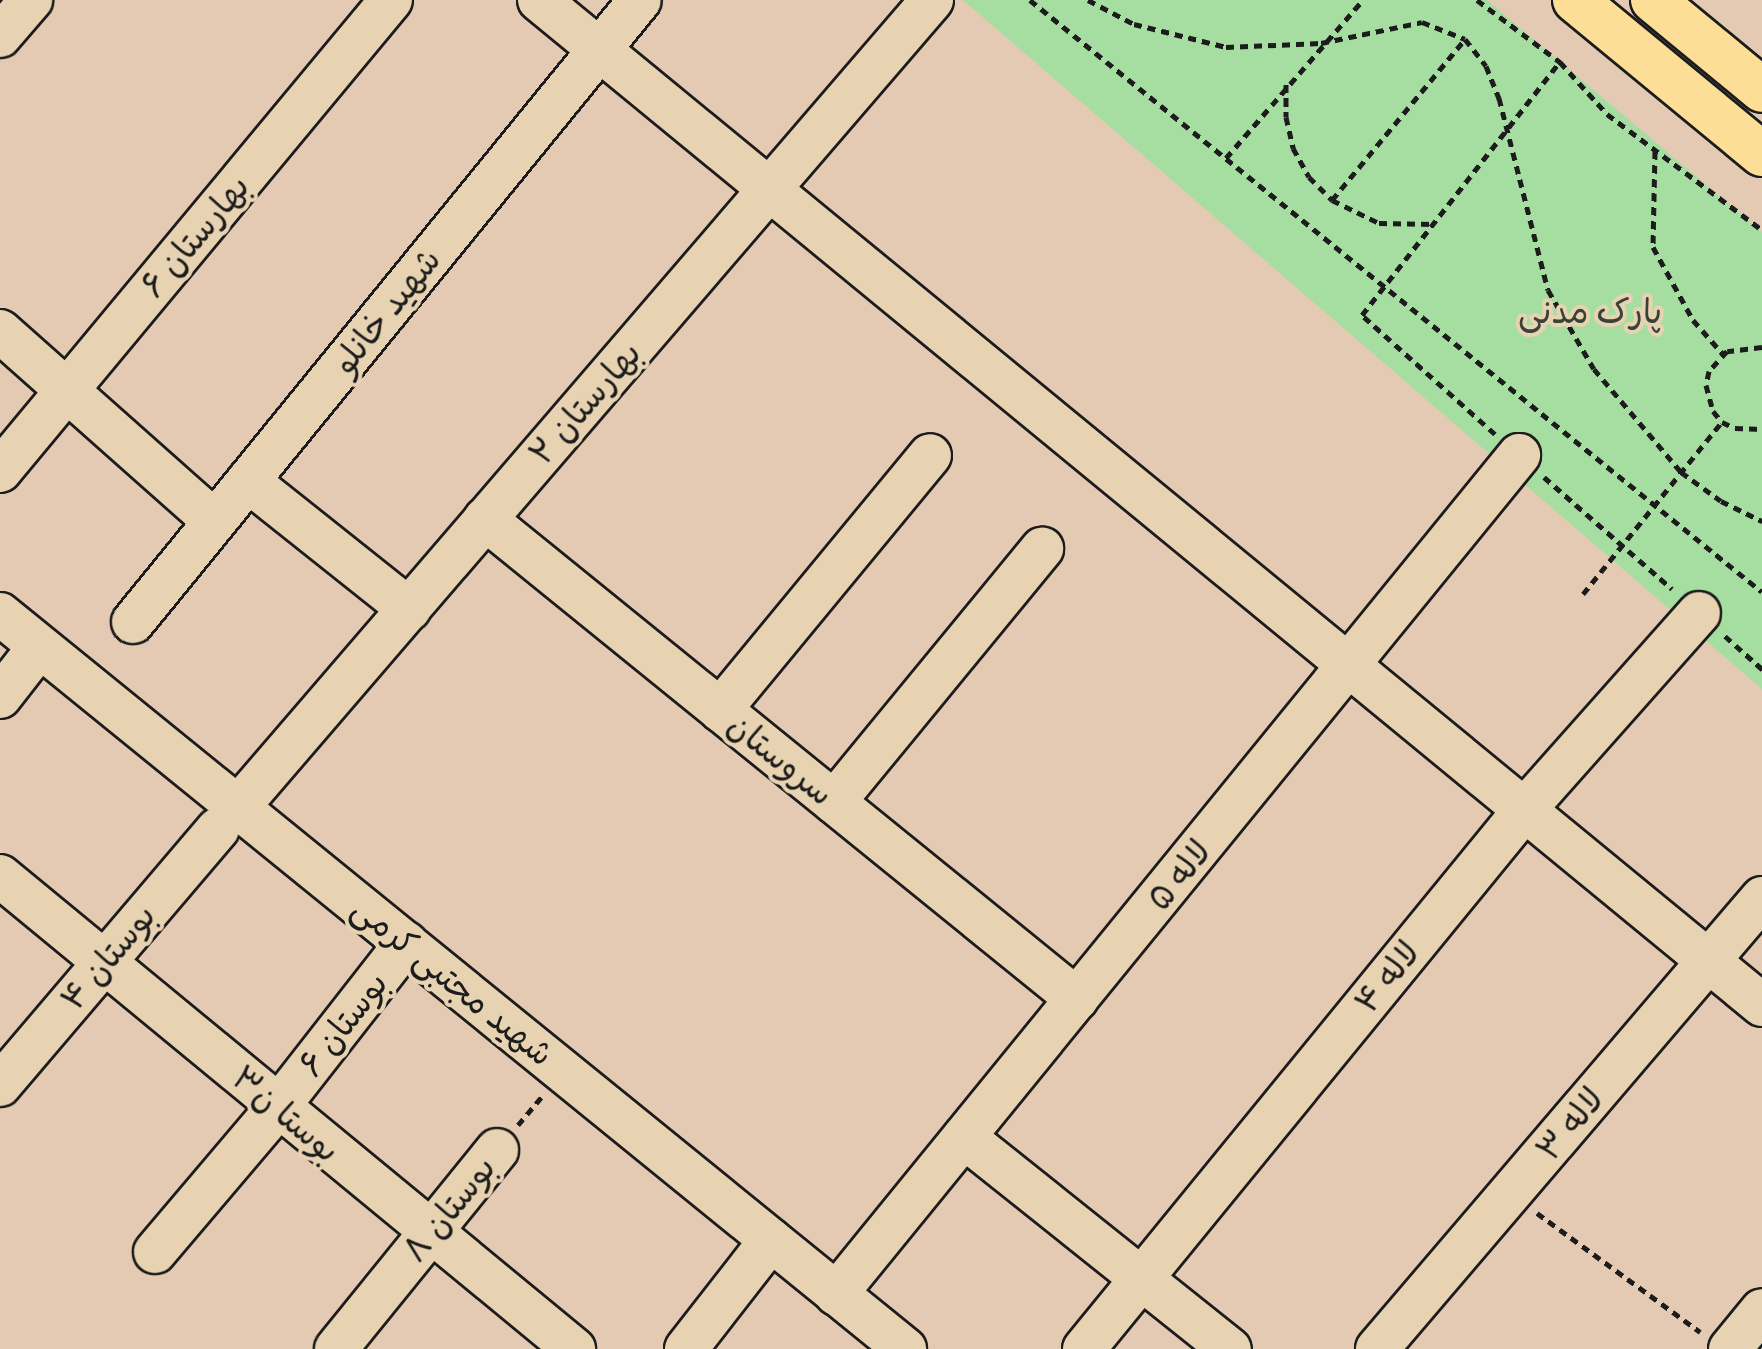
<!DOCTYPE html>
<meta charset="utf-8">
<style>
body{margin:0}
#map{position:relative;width:1762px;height:1349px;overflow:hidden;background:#e5cab3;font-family:Itim,"Playpen Sans Arabic",sans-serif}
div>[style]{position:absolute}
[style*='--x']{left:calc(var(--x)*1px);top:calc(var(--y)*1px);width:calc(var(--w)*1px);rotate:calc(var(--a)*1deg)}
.green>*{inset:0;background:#a6dda1}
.path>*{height:5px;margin-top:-2.5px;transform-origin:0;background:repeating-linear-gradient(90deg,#1c1c1c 0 8px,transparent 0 14px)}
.roads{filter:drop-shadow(2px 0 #1c1c1c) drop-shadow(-2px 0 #1c1c1c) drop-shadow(0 2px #1c1c1c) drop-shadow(0 -2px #1c1c1c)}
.minor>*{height:42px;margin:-21px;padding:0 21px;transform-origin:21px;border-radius:21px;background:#e7d2b1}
.major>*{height:44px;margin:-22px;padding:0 22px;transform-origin:22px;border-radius:22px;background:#fcde96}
span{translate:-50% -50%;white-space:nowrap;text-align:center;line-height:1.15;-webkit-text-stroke:8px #e7d2b1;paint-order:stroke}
.street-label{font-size:34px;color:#1c1c1c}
.park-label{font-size:34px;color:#384337}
</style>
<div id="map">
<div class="green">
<div style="clip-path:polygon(963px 0,1487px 0,1762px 232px,1762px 689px)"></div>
</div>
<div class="path">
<div style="--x:1030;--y:0;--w:941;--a:38.96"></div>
<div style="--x:1088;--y:0;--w:52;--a:27.6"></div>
<div style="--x:1134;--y:24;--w:95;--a:14"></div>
<div style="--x:1226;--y:47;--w:95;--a:-2.4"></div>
<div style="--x:1321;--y:43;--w:103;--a:-11.7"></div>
<div style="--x:1422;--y:22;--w:46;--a:21.6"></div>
<div style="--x:1465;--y:39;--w:34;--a:52"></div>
<div style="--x:1486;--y:66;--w:35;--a:68"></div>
<div style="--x:1499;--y:98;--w:198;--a:75.7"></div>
<div style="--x:1548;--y:290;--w:91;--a:59.8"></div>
<div style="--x:1594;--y:369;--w:135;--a:49.8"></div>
<div style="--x:1681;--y:472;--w:49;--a:35.9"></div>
<div style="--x:1721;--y:501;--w:46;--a:26"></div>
<div style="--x:1477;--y:0;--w:104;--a:36.8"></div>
<div style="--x:1560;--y:62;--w:70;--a:47.9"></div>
<div style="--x:1607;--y:114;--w:194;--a:36.8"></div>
<div style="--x:1286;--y:84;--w:33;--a:90"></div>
<div style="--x:1286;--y:117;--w:32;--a:77"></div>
<div style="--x:1293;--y:148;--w:33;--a:61"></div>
<div style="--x:1309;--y:177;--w:33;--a:45"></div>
<div style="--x:1332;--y:200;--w:52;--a:26.1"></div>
<div style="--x:1379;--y:223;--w:55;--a:1"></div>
<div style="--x:1655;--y:151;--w:96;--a:91.2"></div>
<div style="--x:1653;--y:247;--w:83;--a:61.3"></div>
<div style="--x:1693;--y:320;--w:45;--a:48.6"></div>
<div style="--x:1226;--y:158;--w:209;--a:-49.1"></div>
<div style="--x:1332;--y:200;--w:209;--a:-50.4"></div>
<div style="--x:1762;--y:347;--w:35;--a:173"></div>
<div style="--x:1727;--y:351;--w:27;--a:132"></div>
<div style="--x:1709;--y:371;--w:14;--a:102"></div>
<div style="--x:1706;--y:385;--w:27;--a:75"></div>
<div style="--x:1713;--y:411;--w:14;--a:51"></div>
<div style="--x:1722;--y:422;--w:14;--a:25"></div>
<div style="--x:1735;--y:428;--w:27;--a:2"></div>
<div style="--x:1495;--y:434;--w:178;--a:-138.2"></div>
<div style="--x:1362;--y:315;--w:321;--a:-52"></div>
<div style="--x:1544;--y:477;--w:170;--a:41.2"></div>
<div style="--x:1583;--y:594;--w:221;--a:-51.1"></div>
<div style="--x:1725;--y:636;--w:50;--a:41.7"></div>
<div style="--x:518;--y:1125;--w:38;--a:-50"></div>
<div style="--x:1537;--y:1213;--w:202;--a:36.1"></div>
</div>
<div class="roads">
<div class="minor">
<div style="--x:539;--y:0;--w:1583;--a:39.41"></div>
<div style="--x:0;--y:36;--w:48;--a:-49.3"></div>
<div style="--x:0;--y:331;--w:286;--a:41.6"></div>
<div style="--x:0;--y:471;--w:612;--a:-50.3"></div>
<div style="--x:248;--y:481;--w:206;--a:38.5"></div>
<div style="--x:485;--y:519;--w:762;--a:39.04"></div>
<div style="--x:0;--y:614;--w:1166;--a:39.08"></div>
<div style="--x:133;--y:622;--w:802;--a:-50.82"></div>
<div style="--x:0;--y:697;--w:63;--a:-52"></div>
<div style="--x:720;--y:710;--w:330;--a:-50.5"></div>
<div style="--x:834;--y:802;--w:328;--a:-50.6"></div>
<div style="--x:239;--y:806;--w:1063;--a:-49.31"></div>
<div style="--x:0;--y:876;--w:744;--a:39.49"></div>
<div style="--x:0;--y:1085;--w:336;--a:-49.6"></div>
<div style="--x:964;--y:1137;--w:340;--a:38.6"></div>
<div style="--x:155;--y:1252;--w:190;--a:-49.7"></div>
<div style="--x:278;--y:1107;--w:208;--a:-52"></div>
<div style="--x:836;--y:1294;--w:1082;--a:-50.85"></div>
<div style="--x:336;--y:1349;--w:256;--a:-51"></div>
<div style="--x:686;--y:1349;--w:138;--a:-52.1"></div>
<div style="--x:1084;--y:1349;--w:697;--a:-50.76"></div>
<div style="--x:1525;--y:809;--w:262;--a:-48.4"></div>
<div style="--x:1377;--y:1349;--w:593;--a:-49.51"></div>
<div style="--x:1730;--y:1349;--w:50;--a:-50.6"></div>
</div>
<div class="major">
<div style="--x:1575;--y:0;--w:242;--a:39.5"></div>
<div style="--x:1653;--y:0;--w:141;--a:39.5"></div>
</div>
</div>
<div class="street-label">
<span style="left:195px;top:236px;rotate:-50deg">بهارستان ۶</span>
<span style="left:386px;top:311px;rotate:-51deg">شهید خانلو</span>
<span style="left:585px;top:403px;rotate:-49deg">بهارستان ۲</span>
<span style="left:781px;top:759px;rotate:39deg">سروستان</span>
<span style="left:1179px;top:875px;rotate:-51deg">لاله ۵</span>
<span style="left:108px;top:957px;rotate:-50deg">بوستان ۴</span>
<span style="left:1387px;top:977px;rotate:-51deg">لاله ۴</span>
<span style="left:453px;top:981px;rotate:39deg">شهید مجتبی کرمی</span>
<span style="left:343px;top:1024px;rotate:-52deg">بوستان ۶</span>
<span style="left:286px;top:1114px;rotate:40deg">بوستا ن۳</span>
<span style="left:1570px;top:1124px;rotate:-50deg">لاله ۳</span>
<span style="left:449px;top:1209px;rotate:-51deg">بوستان ۸</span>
</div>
<div class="park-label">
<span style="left:1590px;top:312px">پارک مدنی</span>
</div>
</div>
